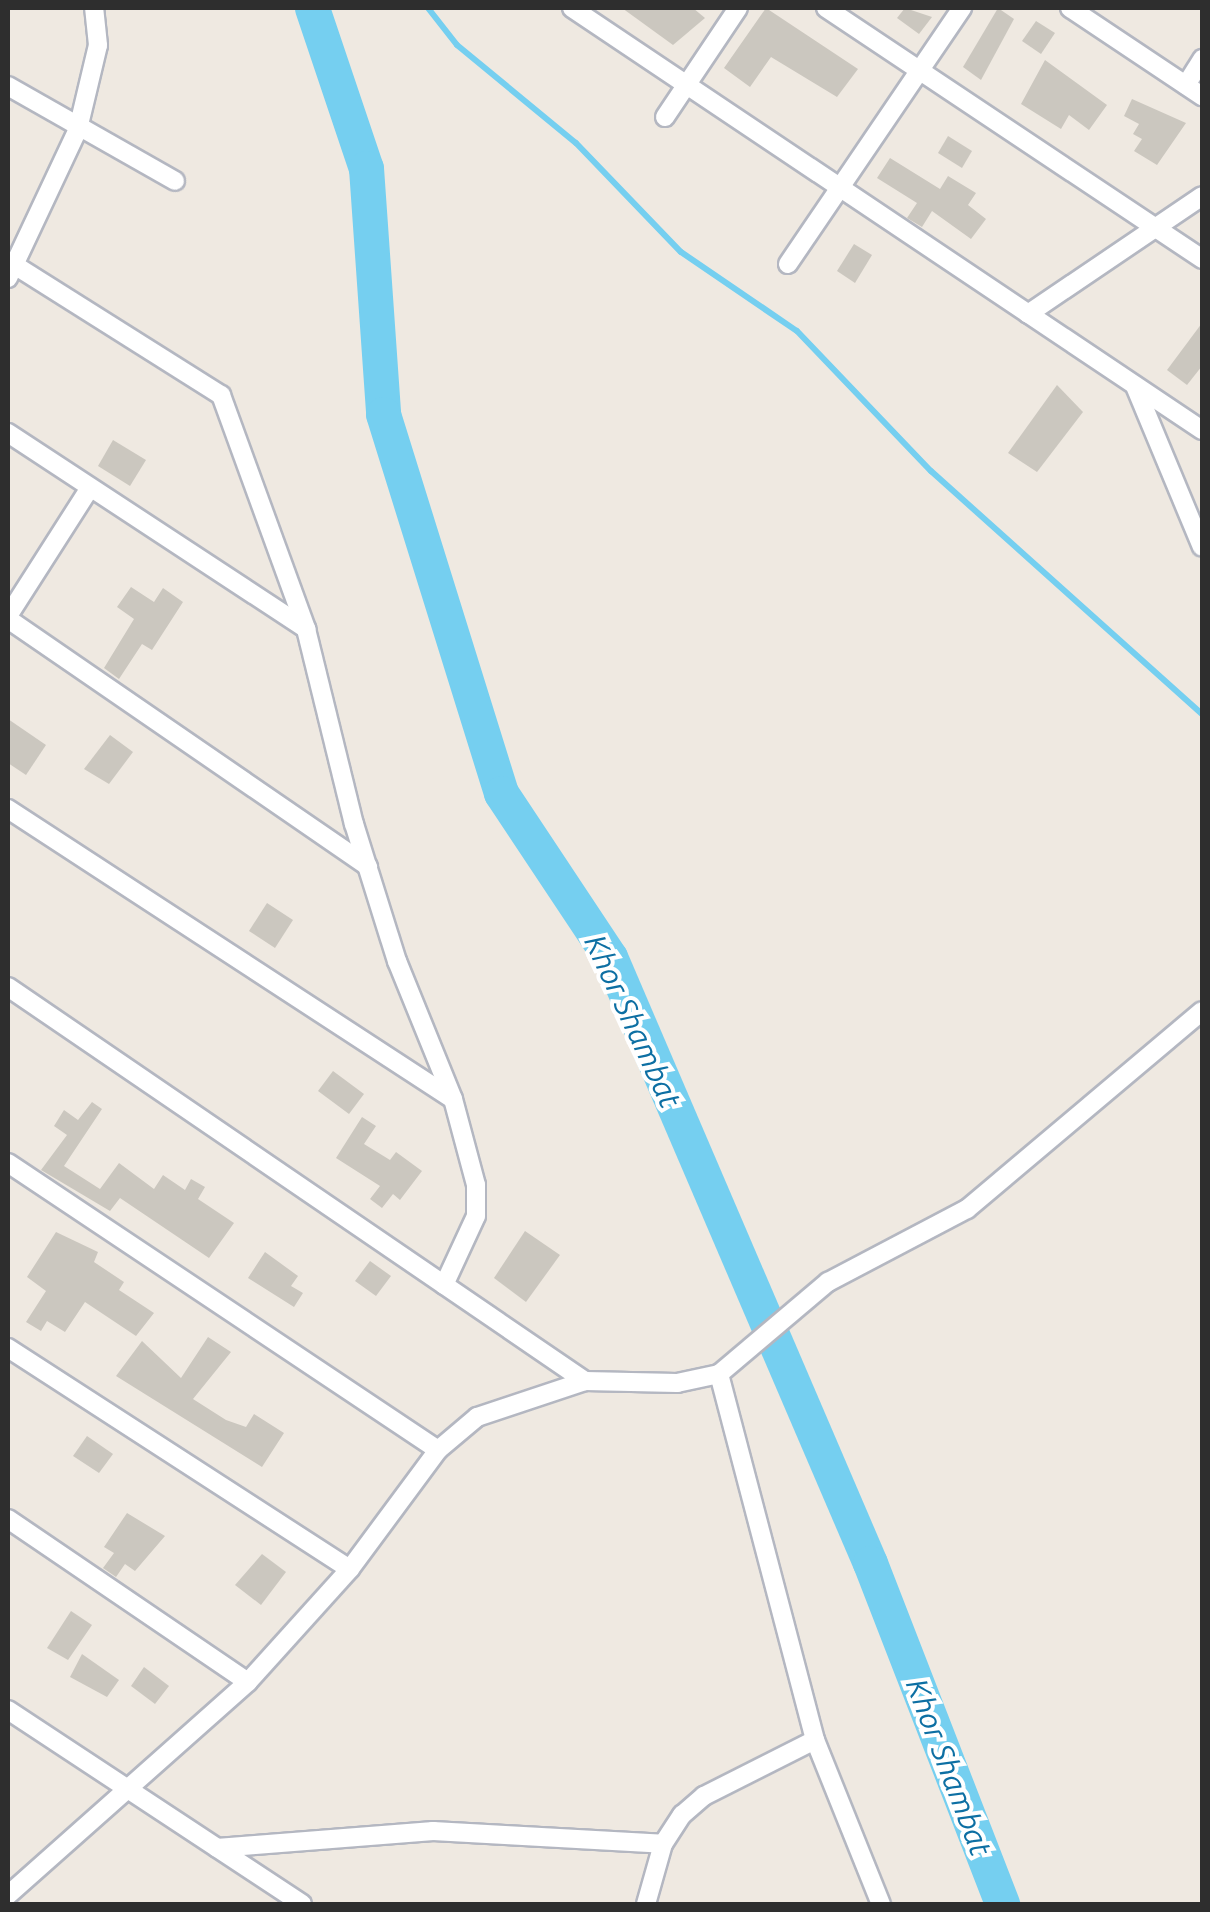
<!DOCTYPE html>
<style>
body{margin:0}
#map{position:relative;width:1210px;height:1912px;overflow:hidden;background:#efe9e1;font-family:Ubuntu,sans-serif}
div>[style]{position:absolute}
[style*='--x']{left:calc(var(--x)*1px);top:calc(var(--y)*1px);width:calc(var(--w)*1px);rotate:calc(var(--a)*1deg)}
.stream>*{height:6px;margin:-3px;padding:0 3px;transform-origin:3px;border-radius:3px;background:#75cff0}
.river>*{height:35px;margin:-17.5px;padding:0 17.5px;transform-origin:17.5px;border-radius:17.5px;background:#75cff0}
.building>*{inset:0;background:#cbc7bf}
.roads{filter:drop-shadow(2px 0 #b4b7c1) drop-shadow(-2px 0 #b4b7c1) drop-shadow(0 2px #b4b7c1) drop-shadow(0 -2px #b4b7c1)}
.minor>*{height:18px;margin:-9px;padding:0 9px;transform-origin:9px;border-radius:9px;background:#fff}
span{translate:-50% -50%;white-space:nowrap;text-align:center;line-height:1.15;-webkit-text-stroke:8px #fff;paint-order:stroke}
.water-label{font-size:30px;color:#0d6fa3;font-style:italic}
.frame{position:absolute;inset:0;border:10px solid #2e2e2e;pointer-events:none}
</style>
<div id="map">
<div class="stream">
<div style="--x:428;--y:8;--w:47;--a:51.9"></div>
<div style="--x:457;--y:45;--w:154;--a:39.5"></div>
<div style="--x:576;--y:143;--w:151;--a:46.1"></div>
<div style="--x:681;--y:252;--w:140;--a:34.3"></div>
<div style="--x:797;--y:331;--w:194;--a:46.3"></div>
<div style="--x:931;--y:471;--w:364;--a:41.9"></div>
</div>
<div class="river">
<div style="--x:312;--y:8;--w:169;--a:71.4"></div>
<div style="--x:366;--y:168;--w:247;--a:86"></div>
<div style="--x:383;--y:414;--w:397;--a:72.7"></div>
<div style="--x:501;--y:793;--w:197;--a:56.4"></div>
<div style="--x:610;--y:957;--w:659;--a:66.78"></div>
<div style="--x:870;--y:1563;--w:366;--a:68.8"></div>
</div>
<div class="building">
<div style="clip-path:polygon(622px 8px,693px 8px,705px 18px,673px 45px)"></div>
<div style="clip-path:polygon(766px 8px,858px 69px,837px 97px,771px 57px,750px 87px,724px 68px)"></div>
<div style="clip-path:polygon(905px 8px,932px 17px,919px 34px,897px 18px)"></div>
<div style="clip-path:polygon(998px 8px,1014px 19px,981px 80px,963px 67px)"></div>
<div style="clip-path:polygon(1036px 21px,1055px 33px,1041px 54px,1022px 41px)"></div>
<div style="clip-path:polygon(1045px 60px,1107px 105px,1089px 130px,1069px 115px,1061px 129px,1021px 104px)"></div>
<div style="clip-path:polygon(1132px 99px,1186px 123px,1157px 165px,1134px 151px,1142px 139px,1133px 134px,1139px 124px,1124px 116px)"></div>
<div style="clip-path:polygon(948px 136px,972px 151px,962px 168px,938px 153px)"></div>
<div style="clip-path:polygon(890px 158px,940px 189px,948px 176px,976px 193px,968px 205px,986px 219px,971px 239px,932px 211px,922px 227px,907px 218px,917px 203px,877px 178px)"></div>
<div style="clip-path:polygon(854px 244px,872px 255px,855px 283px,837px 271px)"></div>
<div style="clip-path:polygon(1202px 323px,1202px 366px,1187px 385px,1167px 370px)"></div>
<div style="clip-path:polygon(1057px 385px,1083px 412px,1037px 472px,1008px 453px)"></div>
<div style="clip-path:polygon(113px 440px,146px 460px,130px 486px,98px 466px)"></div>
<div style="clip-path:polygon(131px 587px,154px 602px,163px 588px,183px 602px,152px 650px,142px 644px,119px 679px,104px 668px,134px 619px,117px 607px)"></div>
<div style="clip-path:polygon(8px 719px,46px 745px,26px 775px,8px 763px)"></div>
<div style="clip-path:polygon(110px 735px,133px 752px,109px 784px,84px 769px)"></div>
<div style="clip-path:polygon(267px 903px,293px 920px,275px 948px,249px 931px)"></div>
<div style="clip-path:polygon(333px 1071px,364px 1094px,349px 1114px,318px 1091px)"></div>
<div style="clip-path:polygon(92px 1102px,102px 1109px,64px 1166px,100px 1189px,119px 1163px,154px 1189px,163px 1175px,185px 1190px,191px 1179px,205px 1187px,198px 1199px,234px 1223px,209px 1258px,120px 1198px,110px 1211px,41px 1170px,67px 1135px,54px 1126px,64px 1110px,78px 1120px)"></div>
<div style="clip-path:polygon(362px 1117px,376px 1126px,364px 1144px,390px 1160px,396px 1152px,422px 1171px,400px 1200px,393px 1194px,382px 1208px,370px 1199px,380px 1186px,336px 1158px)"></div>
<div style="clip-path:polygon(525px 1231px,560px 1255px,526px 1302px,494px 1278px)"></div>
<div style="clip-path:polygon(56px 1232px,98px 1252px,94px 1262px,124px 1282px,119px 1290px,154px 1313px,136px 1336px,85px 1302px,65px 1332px,47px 1321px,41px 1331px,26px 1322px,46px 1291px,27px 1277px)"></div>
<div style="clip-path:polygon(265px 1252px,298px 1276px,291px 1286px,303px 1293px,294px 1307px,248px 1278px)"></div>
<div style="clip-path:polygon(370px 1261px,391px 1276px,376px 1296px,355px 1281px)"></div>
<div style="clip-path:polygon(208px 1337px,231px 1352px,193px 1399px,226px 1420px,246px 1427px,254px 1414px,284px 1433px,262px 1467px,116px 1376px,142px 1341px,181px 1378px)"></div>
<div style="clip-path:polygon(87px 1436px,113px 1454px,99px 1473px,73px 1456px)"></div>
<div style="clip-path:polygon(127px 1513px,165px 1536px,135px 1571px,125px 1564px,116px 1577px,103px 1568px,114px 1553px,104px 1547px)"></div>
<div style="clip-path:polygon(262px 1554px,286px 1572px,261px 1605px,235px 1585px)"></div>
<div style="clip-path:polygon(71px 1611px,92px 1625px,68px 1660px,47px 1648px)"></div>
<div style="clip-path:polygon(82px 1654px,119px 1680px,107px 1697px,70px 1677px)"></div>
<div style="clip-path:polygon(144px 1667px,169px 1686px,155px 1704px,131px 1686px)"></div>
</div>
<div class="roads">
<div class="minor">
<div style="--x:572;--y:8;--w:758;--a:33.82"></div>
<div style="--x:826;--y:8;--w:452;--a:33.7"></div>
<div style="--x:1070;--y:8;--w:159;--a:33.7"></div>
<div style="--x:1186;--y:85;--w:31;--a:-58"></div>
<div style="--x:8;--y:86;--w:192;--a:29.6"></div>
<div style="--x:665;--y:117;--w:131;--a:-56.2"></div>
<div style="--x:8;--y:261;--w:252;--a:32.2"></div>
<div style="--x:221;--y:395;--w:249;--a:70"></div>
<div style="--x:306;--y:629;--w:201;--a:76.2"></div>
<div style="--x:354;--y:824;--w:144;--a:72.6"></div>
<div style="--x:397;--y:961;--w:149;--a:67.9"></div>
<div style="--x:453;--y:1099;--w:89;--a:75"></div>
<div style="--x:476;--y:1185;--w:31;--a:90"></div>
<div style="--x:476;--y:1216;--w:76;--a:114.9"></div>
<div style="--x:788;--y:264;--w:310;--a:-55.8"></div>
<div style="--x:8;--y:278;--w:165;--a:-64.8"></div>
<div style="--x:78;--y:129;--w:86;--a:-76.6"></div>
<div style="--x:98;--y:45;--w:37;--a:-96"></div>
<div style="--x:1028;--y:314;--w:210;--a:-34.1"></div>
<div style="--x:1135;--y:386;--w:174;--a:67.4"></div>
<div style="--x:8;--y:433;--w:357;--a:33.3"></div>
<div style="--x:8;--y:616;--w:152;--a:-57.4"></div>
<div style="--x:8;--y:619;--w:437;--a:34.5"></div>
<div style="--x:8;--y:809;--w:529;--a:33.12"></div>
<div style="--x:8;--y:987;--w:699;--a:34.33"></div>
<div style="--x:8;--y:1163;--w:517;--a:33.72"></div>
<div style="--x:438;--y:1450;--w:148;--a:126.5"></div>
<div style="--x:350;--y:1569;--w:152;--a:132.1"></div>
<div style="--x:248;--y:1682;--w:321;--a:138.4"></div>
<div style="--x:8;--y:1348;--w:407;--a:32.9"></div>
<div style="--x:719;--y:1374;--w:378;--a:75.3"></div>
<div style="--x:815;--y:1740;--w:177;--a:68.1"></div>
<div style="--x:438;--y:1450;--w:51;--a:-40.2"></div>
<div style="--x:477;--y:1417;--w:114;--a:-18.4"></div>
<div style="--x:585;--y:1381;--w:92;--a:1.2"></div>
<div style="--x:677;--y:1383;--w:43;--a:-12.1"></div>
<div style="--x:719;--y:1374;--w:143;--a:-40.2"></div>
<div style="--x:828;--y:1282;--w:157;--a:-27.7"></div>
<div style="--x:967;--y:1209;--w:307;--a:-40.1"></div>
<div style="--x:8;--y:1519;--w:290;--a:34.2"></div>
<div style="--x:8;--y:1710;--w:352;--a:33.4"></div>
<div style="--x:217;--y:1848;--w:217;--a:-4.5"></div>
<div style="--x:433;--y:1831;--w:230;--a:3.2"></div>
<div style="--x:646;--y:1904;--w:62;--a:-74.2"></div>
<div style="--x:663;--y:1844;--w:35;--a:-57"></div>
<div style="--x:682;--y:1815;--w:29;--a:-41"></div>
<div style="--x:704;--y:1796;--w:124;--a:-26.8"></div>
</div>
</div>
<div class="water-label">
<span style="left:633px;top:1021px;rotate:65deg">Khor Shambat</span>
<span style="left:949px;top:1767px;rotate:69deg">Khor Shambat</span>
</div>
<div class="frame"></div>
</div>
